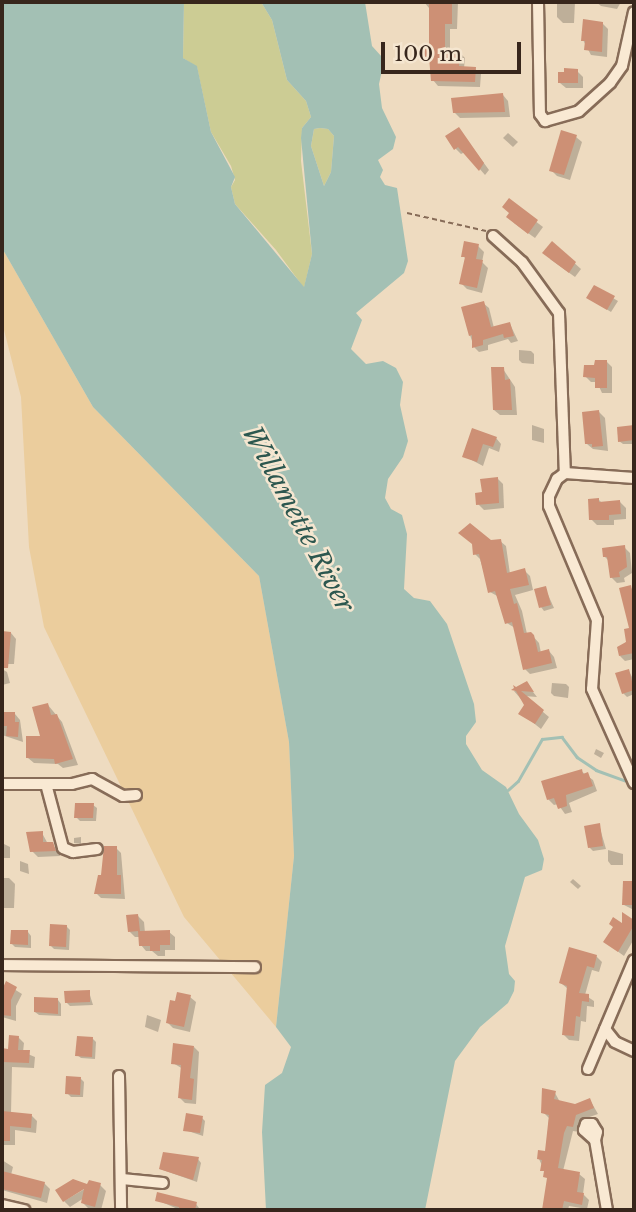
<!DOCTYPE html>
<style>
body{margin:0}
#map{position:relative;width:636px;height:1212px;overflow:hidden;background:#eedbc0;font-family:"Libre Baskerville",serif}
div>[style]{position:absolute}
[style*='--x']{left:calc(var(--x)*1px);top:calc(var(--y)*1px);width:calc(var(--w)*1px);rotate:calc(var(--a)*1deg)}
.green>*{inset:0;background:#cccc94}
.sand>*{inset:0;background:#ebcd9d}
.water>*{inset:0;background:#a3c0b4}
.shadow>*{inset:0;background:#0003}
.stream>*{height:2.5px;margin:-1.25px;padding:0 1.25px;transform-origin:1.25px;border-radius:1.25px;background:#a3c0b4}
.building>*{inset:0;background:#cd9075}
.path>*{height:2px;margin-top:-1px;transform-origin:0;background:repeating-linear-gradient(90deg,#876c58 0 5px,transparent 0 8.5px)}
.roads{filter:drop-shadow(2px 0 #876c58) drop-shadow(-2px 0 #876c58) drop-shadow(0 2px #876c58) drop-shadow(0 -2px #876c58)}
.minor>*{height:10px;margin:-5px;padding:0 5px;transform-origin:5px;border-radius:5px;background:#f9e9d3}
span{translate:-50% -50%;white-space:nowrap;text-align:center;line-height:1.15;-webkit-text-stroke:5px #f5e6d0;paint-order:stroke}
.water-label{font-size:26px;color:#2c574f;font-style:italic}
.frame{position:absolute;inset:0;border:4px solid #37261c;pointer-events:none}
.scale{position:absolute;left:381px;top:42px;width:140px;height:32px;box-sizing:border-box;border:4px solid #37261c;border-top:0;padding-left:9px;font-size:21px;line-height:24px;white-space:nowrap;color:#37261c;-webkit-text-stroke:5px #f5e6d0;paint-order:stroke}
</style>
<div id="map">
<div class="green">
<div style="clip-path:polygon(184px 2px,261px 2px,272px 20px,287px 80px,306px 101px,311px 117px,302px 128px,301px 161px,312px 254px,304px 288px,276px 250px,235px 204px,231px 187px,235px 180px,231px 166px,211px 132px,197px 67px,183px 58px)"></div>
<div style="clip-path:polygon(320px 128px,328px 129px,334px 136px,331px 172px,324px 186px,311px 146px,314px 129px)"></div>
</div>
<div class="sand">
<div style="clip-path:polygon(2px 248px,93px 407px,259px 576px,289px 742px,294px 856px,276px 1027px,184px 917px,44px 627px,29px 547px,21px 397px,2px 322px)"></div>
</div>
<div class="water">
<div style="clip-path:polygon(evenodd,2px 2px,184px 2px,183px 58px,197px 66px,211px 132px,235px 177px,231px 187px,235px 204px,304px 287px,312px 254px,301px 138px,302px 128px,311px 117px,306px 101px,287px 80px,272px 20px,261px 2px,365px 2px,372px 46px,382px 57px,383px 66px,379px 84px,382px 108px,396px 137px,393px 149px,378px 160px,383px 170px,380px 177px,385px 185px,397px 188px,408px 261px,404px 273px,356px 313px,362px 320px,351px 349px,366px 364px,383px 361px,396px 368px,403px 382px,400px 405px,408px 441px,403px 457px,388px 479px,385px 498px,391px 509px,402px 515px,407px 534px,404px 589px,414px 598px,430px 601px,447px 624px,474px 704px,476px 722px,466px 736px,466px 744px,482px 770px,506px 787px,519px 814px,538px 840px,544px 859px,542px 870px,525px 877px,505px 946px,509px 974px,515px 981px,514px 991px,508px 1003px,480px 1027px,455px 1061px,425px 1210px,266px 1210px,262px 1132px,265px 1085px,282px 1073px,291px 1047px,276px 1027px,294px 856px,289px 742px,259px 576px,93px 407px,2px 248px,2px 2px,320px 128px,328px 129px,334px 136px,331px 172px,324px 186px,311px 146px,314px 129px,320px 128px)"></div>
</div>
<div class="shadow">
<div style="clip-path:polygon(424px 2px,458px 2px,457px 29px,450px 29px,450px 52px,459px 52px,465px 58px,464px 68px,475px 69px,481px 74px,480px 87px,438px 86px,433px 80px,431px 61px,423px 55px,431px 51px,429px 8px)"></div>
<div style="clip-path:polygon(557px 2px,575px 2px,574px 23px,563px 23px,557px 17px)"></div>
<div style="clip-path:polygon(596px 2px,621px 2px,617px 9px,601px 6px)"></div>
<div style="clip-path:polygon(602px 23px,608px 29px,607px 57px,591px 55px,583px 40px)"></div>
<div style="clip-path:polygon(577px 71px,583px 77px,583px 88px,566px 88px,560px 83px)"></div>
<div style="clip-path:polygon(503px 95px,508px 101px,510px 117px,460px 118px,454px 112px)"></div>
<div style="clip-path:polygon(459px 129px,489px 170px,485px 175px,465px 152px,461px 154px,455px 148px)"></div>
<div style="clip-path:polygon(508px 133px,518px 142px,513px 147px,503px 138px)"></div>
<div style="clip-path:polygon(576px 137px,582px 142px,570px 180px,557px 176px,551px 170px)"></div>
<div style="clip-path:polygon(509px 201px,543px 227px,535px 238px,514px 223px)"></div>
<div style="clip-path:polygon(552px 243px,581px 269px,575px 277px,550px 259px)"></div>
<div style="clip-path:polygon(478px 246px,484px 252px,482px 262px,488px 268px,482px 293px,467px 289px,461px 283px,467px 260px,463px 256px)"></div>
<div style="clip-path:polygon(594px 287px,618px 301px,611px 312px,588px 298px)"></div>
<div style="clip-path:polygon(483px 303px,489px 308px,494px 328px,510px 324px,518px 341px,511px 343px,508px 339px,488px 345px,488px 350px,479px 352px,474px 347px,470px 335px)"></div>
<div style="clip-path:polygon(519px 350px,531px 351px,534px 354px,534px 364px,522px 363px,519px 360px)"></div>
<div style="clip-path:polygon(607px 362px,612px 367px,612px 393px,602px 393px,597px 382px,591px 382px,585px 376px)"></div>
<div style="clip-path:polygon(503px 369px,515px 387px,517px 415px,500px 415px,494px 410px)"></div>
<div style="clip-path:polygon(599px 412px,605px 418px,608px 451px,593px 449px,587px 444px)"></div>
<div style="clip-path:polygon(532px 425px,544px 429px,544px 443px,532px 440px)"></div>
<div style="clip-path:polygon(634px 427px,634px 444px,623px 444px,619px 441px,618px 428px)"></div>
<div style="clip-path:polygon(473px 430px,496px 438px,501px 444px,499px 452px,489px 448px,483px 466px,464px 456px)"></div>
<div style="clip-path:polygon(497px 478px,503px 484px,504px 508px,484px 510px,478px 504px)"></div>
<div style="clip-path:polygon(598px 499px,602px 503px,620px 502px,626px 508px,626px 519px,614px 520px,614px 525px,597px 525px,591px 519px)"></div>
<div style="clip-path:polygon(500px 541px,506px 546px,510px 574px,524px 570px,530px 576px,533px 590px,515px 595px,522px 611px,527px 634px,531px 634px,539px 643px,541px 653px,549px 651px,554px 657px,557px 668px,530px 674px,525px 669px,515px 628px,507px 623px,499px 597px,490px 592px,480px 559px,475px 554px,491px 542px)"></div>
<div style="clip-path:polygon(624px 547px,630px 553px,632px 573px,624px 578px,625px 582px,617px 583px,611px 577px,609px 561px,605px 557px)"></div>
<div style="clip-path:polygon(630px 587px,634px 591px,634px 659px,625px 661px,620px 656px,631px 630px)"></div>
<div style="clip-path:polygon(545px 588px,554px 608px,544px 611px,541px 607px)"></div>
<div style="clip-path:polygon(2px 633px,11px 633px,16px 639px,14px 664px,2px 664px)"></div>
<div style="clip-path:polygon(2px 669px,7px 672px,10px 683px,2px 685px)"></div>
<div style="clip-path:polygon(629px 671px,634px 681px,634px 694px,627px 697px,623px 693px)"></div>
<div style="clip-path:polygon(526px 683px,537px 697px,524px 696px,549px 717px,541px 729px,521px 713px,526px 705px,514px 691px)"></div>
<div style="clip-path:polygon(552px 683px,566px 684px,569px 687px,568px 698px,554px 696px,551px 693px)"></div>
<div style="clip-path:polygon(48px 705px,62px 722px,78px 765px,63px 768px,58px 764px,34px 763px,28px 758px,42px 738px)"></div>
<div style="clip-path:polygon(2px 713px,15px 714px,20px 720px,23px 742px,2px 735px)"></div>
<div style="clip-path:polygon(596px 749px,604px 753px,601px 758px,594px 754px)"></div>
<div style="clip-path:polygon(581px 771px,593px 780px,597px 791px,569px 803px,572px 812px,565px 814px,558px 804px,554px 805px,548px 799px)"></div>
<div style="clip-path:polygon(93px 805px,97px 808px,96px 821px,80px 821px,76px 817px)"></div>
<div style="clip-path:polygon(599px 825px,606px 849px,593px 851px,589px 847px)"></div>
<div style="clip-path:polygon(42px 833px,48px 844px,59px 850px,60px 856px,38px 857px,32px 851px)"></div>
<div style="clip-path:polygon(81px 837px,81px 844px,74px 843px,74px 838px)"></div>
<div style="clip-path:polygon(2px 843px,10px 847px,10px 858px,2px 858px)"></div>
<div style="clip-path:polygon(116px 848px,121px 853px,125px 899px,101px 898px,96px 893px)"></div>
<div style="clip-path:polygon(608px 850px,623px 854px,623px 865px,611px 865px,608px 861px)"></div>
<div style="clip-path:polygon(20px 861px,28px 864px,29px 874px,20px 871px)"></div>
<div style="clip-path:polygon(2px 878px,9px 878px,15px 884px,14px 908px,2px 908px)"></div>
<div style="clip-path:polygon(573px 879px,581px 886px,578px 889px,570px 882px)"></div>
<div style="clip-path:polygon(624px 883px,634px 883px,634px 910px,624px 905px)"></div>
<div style="clip-path:polygon(138px 916px,144px 922px,145px 933px,169px 932px,175px 937px,175px 950px,165px 950px,165px 956px,158px 956px,152px 951px,146px 951px,141px 945px,140px 937px,135px 937px,129px 931px)"></div>
<div style="clip-path:polygon(624px 916px,634px 922px,634px 939px,624px 956px,605px 942px,614px 928px,624px 926px)"></div>
<div style="clip-path:polygon(66px 926px,70px 930px,69px 950px,54px 949px,50px 945px)"></div>
<div style="clip-path:polygon(28px 932px,31px 936px,31px 948px,15px 947px,12px 944px)"></div>
<div style="clip-path:polygon(596px 956px,602px 962px,599px 972px,592px 970px,585px 995px,594px 1001px,594px 1007px,587px 1006px,586px 1022px,581px 1021px,579px 1041px,569px 1040px,563px 1034px,568px 989px,561px 983px)"></div>
<div style="clip-path:polygon(6px 984px,22px 994px,16px 1006px,16px 1021px,2px 1017px,2px 994px)"></div>
<div style="clip-path:polygon(89px 992px,93px 1005px,70px 1006px,66px 1002px)"></div>
<div style="clip-path:polygon(190px 997px,196px 1002px,190px 1032px,173px 1028px,168px 1023px,177px 1003px)"></div>
<div style="clip-path:polygon(58px 1000px,61px 1004px,61px 1016px,39px 1015px,35px 1012px)"></div>
<div style="clip-path:polygon(147px 1015px,161px 1020px,158px 1032px,145px 1027px)"></div>
<div style="clip-path:polygon(18px 1037px,24px 1043px,23px 1052px,35px 1057px,34px 1068px,12px 1067px,11px 1114px,32px 1116px,37px 1121px,36px 1133px,15px 1130px,15px 1145px,3px 1145px,2px 1050px,10px 1051px)"></div>
<div style="clip-path:polygon(92px 1038px,96px 1042px,95px 1059px,81px 1058px,77px 1055px)"></div>
<div style="clip-path:polygon(194px 1047px,199px 1052px,196px 1104px,185px 1103px,180px 1098px,183px 1069px,173px 1063px)"></div>
<div style="clip-path:polygon(80px 1078px,84px 1082px,83px 1097px,71px 1097px,67px 1093px)"></div>
<div style="clip-path:polygon(555px 1093px,560px 1102px,575px 1106px,590px 1100px,598px 1114px,581px 1120px,579px 1132px,573px 1131px,563px 1171px,579px 1174px,585px 1179px,583px 1194px,589px 1200px,587px 1209px,569px 1206px,568px 1210px,543px 1210px,549px 1181px,539px 1159px,546px 1154px,549px 1118px,543px 1112px)"></div>
<div style="clip-path:polygon(202px 1118px,205px 1121px,203px 1136px,185px 1130px)"></div>
<div style="clip-path:polygon(198px 1159px,201px 1163px,197px 1182px,160px 1169px)"></div>
<div style="clip-path:polygon(2px 1160px,13px 1167px,11px 1175px,44px 1183px,50px 1189px,47px 1203px,2px 1190px)"></div>
<div style="clip-path:polygon(100px 1185px,106px 1191px,101px 1210px,88px 1208px,83px 1203px,84px 1198px,70px 1207px,64px 1201px,88px 1187px)"></div>
<div style="clip-path:polygon(157px 1200px,196px 1204px,199px 1208px,199px 1210px,180px 1210px)"></div>
</div>
<div class="stream">
<div style="--x:508;--y:790;--w:13;--a:-42"></div>
<div style="--x:518;--y:781;--w:48;--a:-60.3"></div>
<div style="--x:542;--y:739;--w:20;--a:-6"></div>
<div style="--x:562;--y:737;--w:25;--a:53"></div>
<div style="--x:577;--y:757;--w:23;--a:34"></div>
<div style="--x:596;--y:770;--w:30;--a:20"></div>
</div>
<div class="building">
<div style="clip-path:polygon(429px 2px,452px 2px,452px 24px,445px 24px,445px 50px,460px 51px,459px 66px,476px 67px,475px 82px,431px 81px,429px 57px,421px 56px,421px 48px,429px 49px)"></div>
<div style="clip-path:polygon(583px 19px,603px 22px,602px 52px,584px 50px,585px 41px,581px 41px)"></div>
<div style="clip-path:polygon(564px 68px,578px 69px,578px 83px,558px 83px,558px 72px,564px 72px)"></div>
<div style="clip-path:polygon(503px 93px,505px 112px,453px 113px,451px 98px)"></div>
<div style="clip-path:polygon(459px 127px,484px 163px,479px 171px,458px 147px,454px 150px,445px 136px)"></div>
<div style="clip-path:polygon(561px 130px,577px 135px,564px 175px,549px 171px)"></div>
<div style="clip-path:polygon(509px 198px,538px 220px,528px 234px,506px 217px,509px 213px,502px 207px)"></div>
<div style="clip-path:polygon(464px 241px,479px 244px,476px 259px,483px 260px,477px 288px,459px 284px,465px 257px,461px 257px)"></div>
<div style="clip-path:polygon(552px 241px,576px 262px,569px 273px,542px 253px)"></div>
<div style="clip-path:polygon(594px 285px,615px 296px,607px 310px,586px 298px)"></div>
<div style="clip-path:polygon(484px 301px,491px 327px,510px 322px,514px 336px,504px 338px,503px 334px,483px 340px,483px 345px,472px 348px,472px 335px,469px 336px,461px 307px)"></div>
<div style="clip-path:polygon(595px 360px,607px 360px,607px 388px,595px 388px,595px 378px,583px 377px,584px 365px,594px 365px)"></div>
<div style="clip-path:polygon(491px 367px,504px 367px,505px 380px,510px 379px,512px 410px,493px 410px)"></div>
<div style="clip-path:polygon(599px 410px,603px 446px,592px 447px,592px 444px,585px 444px,582px 412px)"></div>
<div style="clip-path:polygon(634px 425px,634px 440px,618px 442px,617px 427px)"></div>
<div style="clip-path:polygon(472px 428px,497px 437px,493px 447px,483px 444px,477px 462px,462px 457px)"></div>
<div style="clip-path:polygon(498px 477px,499px 503px,476px 505px,475px 493px,482px 492px,480px 479px)"></div>
<div style="clip-path:polygon(599px 498px,599px 502px,620px 500px,621px 514px,609px 515px,609px 520px,589px 520px,588px 499px)"></div>
<div style="clip-path:polygon(470px 523px,491px 540px,501px 539px,507px 573px,525px 568px,529px 585px,510px 589px,514px 604px,517px 603px,524px 633px,531px 632px,534px 635px,538px 652px,549px 649px,552px 663px,523px 670px,512px 622px,505px 624px,495px 591px,488px 593px,479px 554px,473px 555px,472px 544px,458px 533px)"></div>
<div style="clip-path:polygon(625px 545px,627px 567px,619px 572px,620px 577px,610px 578px,607px 557px,603px 557px,602px 548px)"></div>
<div style="clip-path:polygon(631px 585px,634px 601px,634px 653px,619px 656px,617px 647px,626px 642px,624px 629px,629px 628px,619px 588px)"></div>
<div style="clip-path:polygon(546px 586px,551px 605px,539px 608px,534px 589px)"></div>
<div style="clip-path:polygon(2px 631px,11px 632px,8px 668px,2px 668px)"></div>
<div style="clip-path:polygon(629px 669px,634px 690px,622px 694px,615px 673px)"></div>
<div style="clip-path:polygon(527px 681px,534px 692px,521px 691px,544px 710px,535px 724px,518px 714px,524px 705px,516px 691px,511px 690px,514px 688px,513px 685px,516px 687px)"></div>
<div style="clip-path:polygon(48px 703px,51px 715px,57px 714px,73px 759px,55px 764px,54px 759px,26px 758px,26px 736px,40px 736px,32px 707px)"></div>
<div style="clip-path:polygon(2px 712px,15px 712px,15px 722px,19px 722px,18px 737px,6px 736px,7px 726px,2px 726px)"></div>
<div style="clip-path:polygon(582px 769px,583px 774px,588px 772px,593px 786px,566px 795px,567px 806px,558px 809px,554px 798px,547px 800px,541px 781px)"></div>
<div style="clip-path:polygon(75px 803px,94px 803px,93px 818px,74px 818px)"></div>
<div style="clip-path:polygon(600px 823px,603px 846px,588px 848px,584px 826px)"></div>
<div style="clip-path:polygon(43px 831px,43px 842px,53px 842px,56px 851px,30px 852px,26px 832px)"></div>
<div style="clip-path:polygon(104px 846px,117px 846px,117px 875px,121px 875px,121px 894px,94px 894px,98px 875px,101px 875px)"></div>
<div style="clip-path:polygon(623px 881px,634px 881px,634px 905px,622px 905px)"></div>
<div style="clip-path:polygon(622px 912px,634px 920px,634px 925px,618px 952px,603px 942px,613px 927px,609px 924px,613px 917px,622px 923px)"></div>
<div style="clip-path:polygon(138px 914px,140px 931px,170px 930px,170px 945px,160px 945px,160px 951px,150px 951px,150px 946px,139px 946px,138px 931px,128px 932px,126px 915px)"></div>
<div style="clip-path:polygon(50px 924px,67px 925px,66px 947px,49px 946px)"></div>
<div style="clip-path:polygon(11px 930px,28px 930px,28px 945px,10px 944px)"></div>
<div style="clip-path:polygon(569px 947px,597px 955px,594px 968px,587px 966px,579px 993px,589px 994px,589px 1002px,582px 1001px,580px 1017px,576px 1016px,574px 1036px,562px 1035px,567px 986px,559px 983px)"></div>
<div style="clip-path:polygon(6px 981px,17px 987px,11px 1000px,11px 1016px,2px 1015px,2px 990px)"></div>
<div style="clip-path:polygon(90px 990px,90px 1002px,65px 1003px,64px 991px)"></div>
<div style="clip-path:polygon(177px 992px,191px 995px,184px 1027px,166px 1023px,170px 1000px,175px 1001px)"></div>
<div style="clip-path:polygon(34px 997px,58px 998px,58px 1014px,34px 1012px)"></div>
<div style="clip-path:polygon(9px 1035px,19px 1036px,18px 1050px,30px 1050px,29px 1063px,2px 1062px,2px 1048px,8px 1049px)"></div>
<div style="clip-path:polygon(77px 1036px,93px 1037px,92px 1057px,75px 1056px)"></div>
<div style="clip-path:polygon(173px 1043px,194px 1046px,190px 1078px,194px 1079px,192px 1100px,178px 1098px,181px 1065px,171px 1064px)"></div>
<div style="clip-path:polygon(66px 1076px,81px 1077px,80px 1095px,65px 1094px)"></div>
<div style="clip-path:polygon(542px 1088px,556px 1091px,554px 1099px,575px 1104px,590px 1098px,594px 1108px,576px 1115px,573px 1127px,567px 1126px,564px 1133px,558px 1168px,580px 1172px,577px 1192px,584px 1193px,582px 1205px,564px 1201px,562px 1210px,542px 1210px,547px 1178px,543px 1177px,544px 1171px,540px 1171px,542px 1160px,537px 1159px,538px 1150px,545px 1151px,549px 1115px,541px 1113px)"></div>
<div style="clip-path:polygon(2px 1111px,32px 1114px,31px 1128px,10px 1126px,10px 1141px,2px 1141px)"></div>
<div style="clip-path:polygon(186px 1113px,203px 1116px,200px 1133px,183px 1131px)"></div>
<div style="clip-path:polygon(163px 1152px,199px 1157px,193px 1180px,159px 1169px)"></div>
<div style="clip-path:polygon(2px 1171px,45px 1182px,41px 1198px,2px 1189px)"></div>
<div style="clip-path:polygon(73px 1179px,87px 1184px,89px 1180px,101px 1183px,95px 1207px,81px 1203px,84px 1189px,63px 1202px,55px 1190px)"></div>
<div style="clip-path:polygon(157px 1192px,197px 1202px,195px 1210px,179px 1210px,179px 1207px,155px 1201px)"></div>
</div>
<div class="path">
<div style="--x:407;--y:213;--w:81;--a:12.8"></div>
</div>
<div class="roads">
<div class="minor">
<div style="--x:538;--y:2;--w:112;--a:89"></div>
<div style="--x:540;--y:114;--w:9;--a:54"></div>
<div style="--x:545;--y:121;--w:35;--a:-16"></div>
<div style="--x:579;--y:111;--w:42;--a:-42.1"></div>
<div style="--x:610;--y:83;--w:21;--a:-55"></div>
<div style="--x:622;--y:66;--w:55;--a:-77.5"></div>
<div style="--x:493;--y:236;--w:39;--a:42"></div>
<div style="--x:522;--y:262;--w:63;--a:54"></div>
<div style="--x:559;--y:313;--w:160;--a:87.9"></div>
<div style="--x:634;--y:478;--w:69;--a:-175.9"></div>
<div style="--x:565;--y:473;--w:10;--a:143"></div>
<div style="--x:557;--y:479;--w:19;--a:115"></div>
<div style="--x:549;--y:496;--w:10;--a:90"></div>
<div style="--x:549;--y:506;--w:124;--a:67.2"></div>
<div style="--x:597;--y:620;--w:69;--a:94.1"></div>
<div style="--x:592;--y:689;--w:103;--a:65.9"></div>
<div style="--x:2;--y:784;--w:70;--a:0"></div>
<div style="--x:72;--y:784;--w:21;--a:-14"></div>
<div style="--x:92;--y:779;--w:35;--a:29"></div>
<div style="--x:123;--y:796;--w:13;--a:-4"></div>
<div style="--x:46;--y:784;--w:66;--a:75.1"></div>
<div style="--x:63;--y:848;--w:11;--a:22"></div>
<div style="--x:73;--y:852;--w:24;--a:-7"></div>
<div style="--x:2;--y:965;--w:253;--a:0.5"></div>
<div style="--x:605;--y:1029;--w:16;--a:52"></div>
<div style="--x:615;--y:1042;--w:21;--a:25"></div>
<div style="--x:588;--y:1069;--w:118;--a:-67.1"></div>
<div style="--x:119;--y:1076;--w:134;--a:89.1"></div>
<div style="--x:595;--y:1140;--w:15;--a:-138"></div>
<div style="--x:584;--y:1130;--w:6;--a:-72"></div>
<div style="--x:586;--y:1124;--w:6;--a:0"></div>
<div style="--x:592;--y:1124;--w:9;--a:58"></div>
<div style="--x:597;--y:1132;--w:8;--a:104"></div>
<div style="--x:595;--y:1140;--w:71;--a:80.3"></div>
<div style="--x:122;--y:1179;--w:41;--a:5.6"></div>
<div style="--x:2;--y:1205;--w:23;--a:13"></div>
</div>
</div>
<div class="water-label">
<span style="left:298px;top:519px;rotate:62deg">Willamette River</span>
</div>
<div class="frame"></div>
<div class="scale">100 m</div>
</div>
